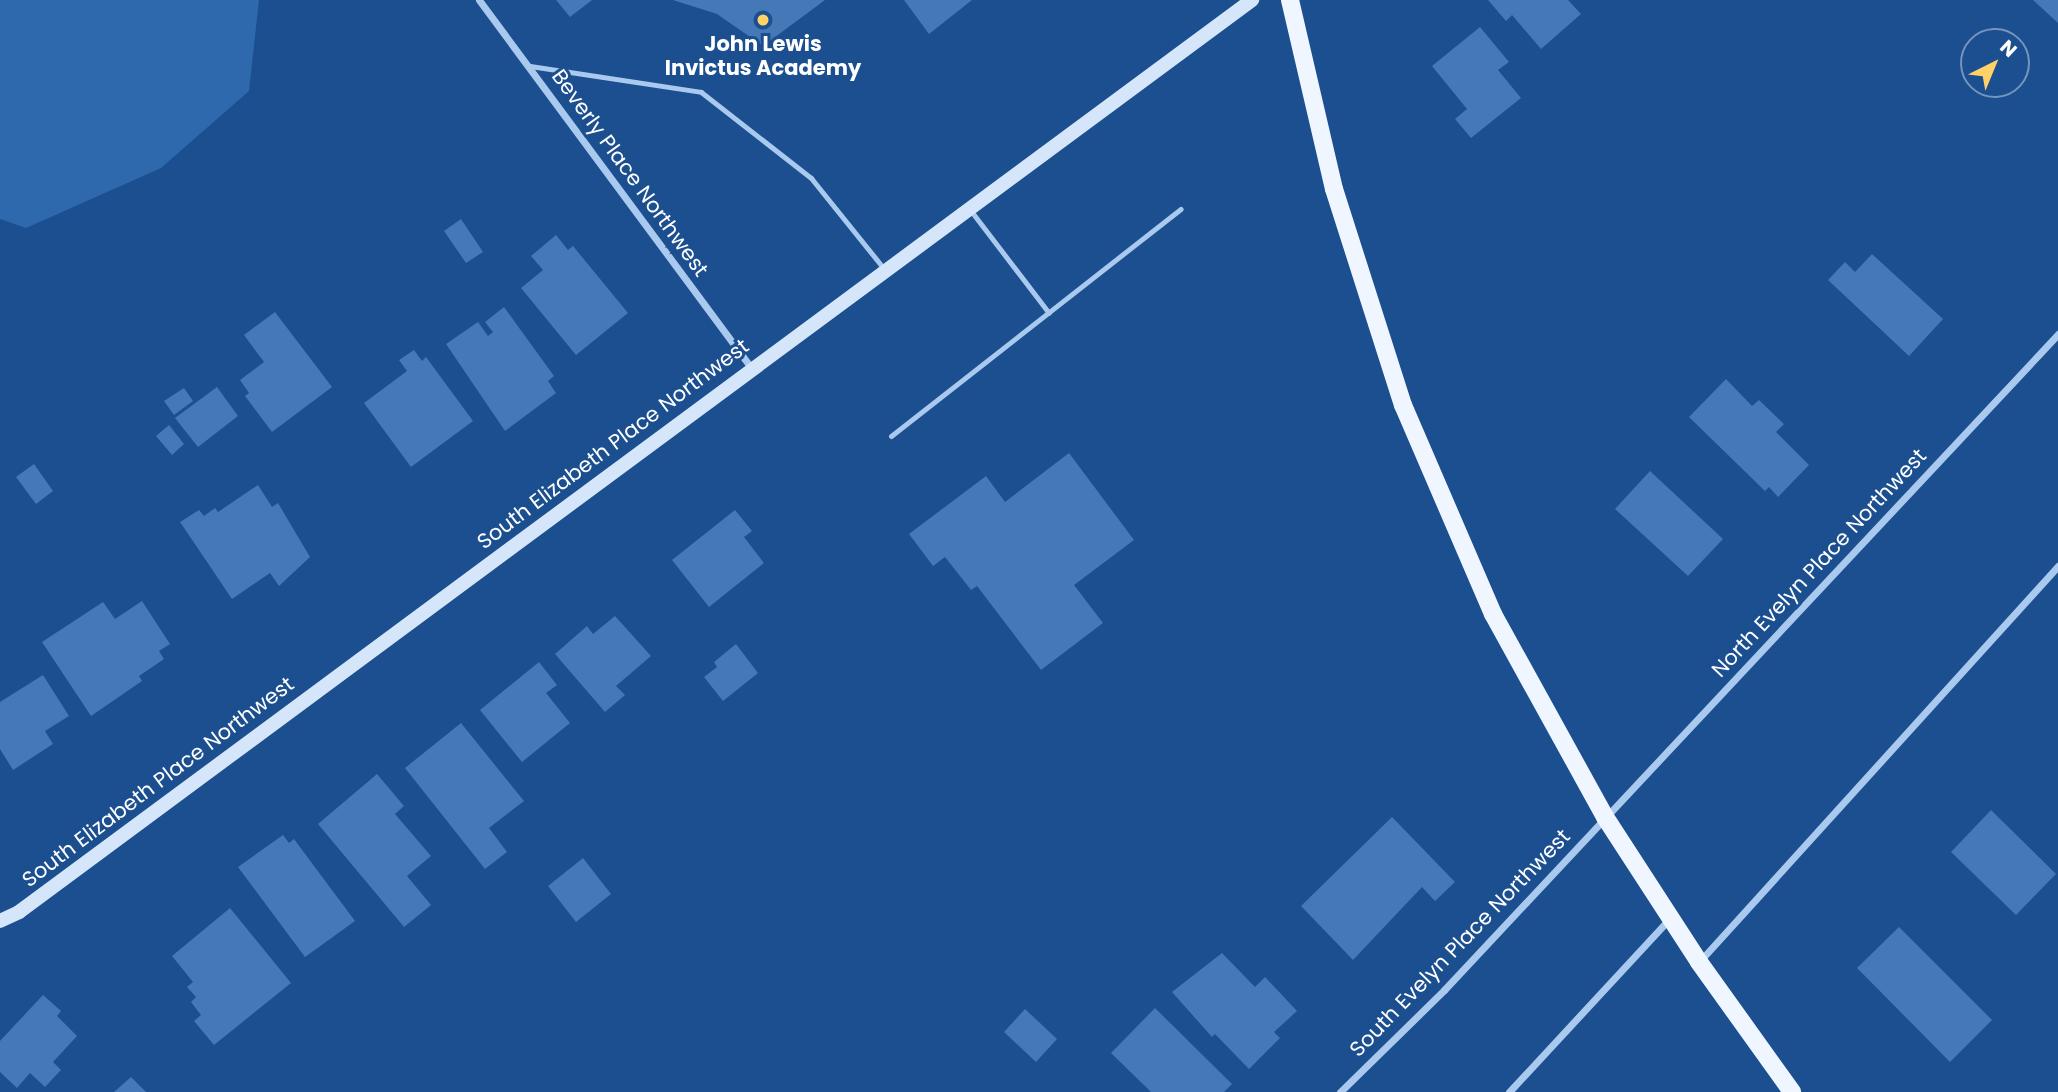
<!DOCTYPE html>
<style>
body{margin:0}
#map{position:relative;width:2058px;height:1092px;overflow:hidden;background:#1b4f8f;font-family:Poppins,sans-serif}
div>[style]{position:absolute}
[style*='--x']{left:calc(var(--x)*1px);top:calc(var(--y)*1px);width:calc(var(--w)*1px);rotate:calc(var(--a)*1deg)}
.green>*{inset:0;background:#2e69ad}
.building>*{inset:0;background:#4478b7}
.lane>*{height:5px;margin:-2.5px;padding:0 2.5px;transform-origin:2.5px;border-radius:2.5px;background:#a9c9ee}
.street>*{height:7px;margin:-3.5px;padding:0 3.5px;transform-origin:3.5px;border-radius:3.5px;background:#a9c9ee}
.secondary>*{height:14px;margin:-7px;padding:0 7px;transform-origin:7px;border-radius:7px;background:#d6e6fa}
.primary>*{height:18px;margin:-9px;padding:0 9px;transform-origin:9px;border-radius:9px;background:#f0f6ff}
.dots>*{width:19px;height:19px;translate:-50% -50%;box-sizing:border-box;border:4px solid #1b4f8f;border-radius:50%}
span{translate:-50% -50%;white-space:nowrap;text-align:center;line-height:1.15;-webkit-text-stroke:6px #1b4f8f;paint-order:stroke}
.poi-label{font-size:21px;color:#fff;font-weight:700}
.street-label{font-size:21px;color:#fff}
.north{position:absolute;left:1960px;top:28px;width:70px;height:70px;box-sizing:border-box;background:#1b4f8f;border:2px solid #7695bc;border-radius:50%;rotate:43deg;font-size:19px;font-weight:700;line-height:28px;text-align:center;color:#fff}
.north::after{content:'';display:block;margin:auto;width:24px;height:32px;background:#ffd166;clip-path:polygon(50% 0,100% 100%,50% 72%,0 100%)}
</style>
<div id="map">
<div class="green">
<div style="clip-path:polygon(0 0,259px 0,249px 91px,161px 168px,26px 228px,0 219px)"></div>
</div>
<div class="building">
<div style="clip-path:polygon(556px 0,592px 0,570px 17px)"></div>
<div style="clip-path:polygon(673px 0,825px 0,763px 46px,717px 14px)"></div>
<div style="clip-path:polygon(904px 0,972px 0,929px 34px)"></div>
<div style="clip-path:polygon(1488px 0,1568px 0,1581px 14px,1541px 49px,1512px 15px,1506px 21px)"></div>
<div style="clip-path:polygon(2033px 0,2058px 0,2058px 23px)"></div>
<div style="clip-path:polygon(1480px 27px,1509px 62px,1498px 70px,1521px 98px,1471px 138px,1455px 119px,1467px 109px,1432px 66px)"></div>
<div style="clip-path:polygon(461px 219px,483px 252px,466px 263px,444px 231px)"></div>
<div style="clip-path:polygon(556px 235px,568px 250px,573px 246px,628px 313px,576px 355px,521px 288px,543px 270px,531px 256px)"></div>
<div style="clip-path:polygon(1872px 254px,1943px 319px,1909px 356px,1828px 280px,1845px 262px,1855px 272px)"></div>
<div style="clip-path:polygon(504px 307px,554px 376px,548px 381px,556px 393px,505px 431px,446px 344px,478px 322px,488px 336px,493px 332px,485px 322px)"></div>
<div style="clip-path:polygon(275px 312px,332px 387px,272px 432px,245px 396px,249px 393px,240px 380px,264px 362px,244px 335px)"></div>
<div style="clip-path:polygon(414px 350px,422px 361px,426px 357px,473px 421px,411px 467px,364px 403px,407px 371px,399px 360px)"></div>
<div style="clip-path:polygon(1726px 379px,1752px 406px,1759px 400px,1784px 424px,1776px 432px,1809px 465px,1778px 497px,1769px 487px,1765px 491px,1689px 417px)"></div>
<div style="clip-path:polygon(217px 387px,238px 416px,198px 447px,175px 418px)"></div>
<div style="clip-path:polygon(184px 388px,193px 401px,174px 415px,164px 401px)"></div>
<div style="clip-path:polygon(169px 425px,184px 444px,172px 455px,156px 436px)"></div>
<div style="clip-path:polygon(1069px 453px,1134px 540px,1074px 585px,1103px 623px,1041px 670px,977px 586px,971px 590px,945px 557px,933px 566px,909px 534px,986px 476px,1005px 502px)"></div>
<div style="clip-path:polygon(34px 464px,53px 491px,36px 504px,16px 477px)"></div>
<div style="clip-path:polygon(1650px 471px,1723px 539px,1688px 576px,1615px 509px)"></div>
<div style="clip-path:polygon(258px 485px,272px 507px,278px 503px,310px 557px,279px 586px,270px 573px,232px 599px,180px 522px,199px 510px,204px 516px,215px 508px,218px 512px)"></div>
<div style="clip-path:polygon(735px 510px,752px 531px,744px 537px,764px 563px,709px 607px,672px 560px)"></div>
<div style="clip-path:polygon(142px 601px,170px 644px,159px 651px,164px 659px,139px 676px,142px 681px,91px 716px,42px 642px,103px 602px,115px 619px)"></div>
<div style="clip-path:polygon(615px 616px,651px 656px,616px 686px,625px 695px,605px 712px,555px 654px,587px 626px,593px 634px)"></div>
<div style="clip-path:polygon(736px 644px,758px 673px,723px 701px,704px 677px,717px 667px,714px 662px)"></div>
<div style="clip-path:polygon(539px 662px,557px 685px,546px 693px,570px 723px,522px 762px,480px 710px)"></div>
<div style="clip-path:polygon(43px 675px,69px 716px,45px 731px,53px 744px,13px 770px,0 749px,0 702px)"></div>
<div style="clip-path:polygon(461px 723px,524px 801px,489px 828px,507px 852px,485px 869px,405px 768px)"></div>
<div style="clip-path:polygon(377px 774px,404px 806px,395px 814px,431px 856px,407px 876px,431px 905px,404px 927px,318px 824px)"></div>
<div style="clip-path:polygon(1991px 810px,2056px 874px,2016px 915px,1951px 852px)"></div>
<div style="clip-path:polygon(1392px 817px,1455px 882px,1435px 901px,1422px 887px,1353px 960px,1301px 906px)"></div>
<div style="clip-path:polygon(283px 835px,289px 843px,294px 839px,355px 921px,305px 957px,238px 867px)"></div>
<div style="clip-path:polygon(583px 858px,611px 894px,576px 922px,548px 886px)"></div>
<div style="clip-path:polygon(230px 908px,291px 983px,214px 1045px,194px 1021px,201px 1015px,191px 1002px,196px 997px,187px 987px,193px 982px,172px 956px)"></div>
<div style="clip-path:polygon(1899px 927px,1992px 1020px,1950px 1062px,1857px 968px)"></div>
<div style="clip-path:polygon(1222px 953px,1255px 987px,1265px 977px,1297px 1011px,1274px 1032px,1280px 1038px,1249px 1069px,1215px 1034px,1212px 1037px,1172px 992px)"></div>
<div style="clip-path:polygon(43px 995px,61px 1011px,57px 1016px,77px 1036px,53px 1062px,61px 1070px,45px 1087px,30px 1073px,17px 1088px,0 1072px,0 1041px)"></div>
<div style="clip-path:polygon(1155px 1008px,1232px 1084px,1224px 1092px,1151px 1092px,1111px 1053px)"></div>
<div style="clip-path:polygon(1025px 1009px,1057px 1039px,1036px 1062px,1004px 1032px)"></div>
<div style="clip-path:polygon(131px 1077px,146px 1092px,114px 1092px)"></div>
</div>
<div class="lane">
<div style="--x:530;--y:66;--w:173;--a:8.6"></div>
<div style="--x:701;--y:92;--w:140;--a:38"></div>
<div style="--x:811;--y:178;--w:118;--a:51.2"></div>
<div style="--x:971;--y:211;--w:128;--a:52.6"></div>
<div style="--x:891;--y:436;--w:368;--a:-38.1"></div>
</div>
<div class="street">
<div style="--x:479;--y:0;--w:458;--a:53.5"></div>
<div style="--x:1699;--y:962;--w:535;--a:-47.81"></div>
<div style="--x:1340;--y:1092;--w:146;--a:-44.4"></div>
<div style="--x:1444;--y:990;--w:899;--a:-46.89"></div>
<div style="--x:1509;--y:1092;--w:237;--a:-47.2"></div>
</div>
<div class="secondary">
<div style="--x:0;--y:921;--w:21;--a:-25"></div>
<div style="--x:19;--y:912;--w:1534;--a:-36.49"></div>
</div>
<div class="primary">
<div style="--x:1290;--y:0;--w:194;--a:76.9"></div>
<div style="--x:1334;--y:189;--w:227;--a:72.3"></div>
<div style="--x:1403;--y:405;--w:228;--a:66.7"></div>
<div style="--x:1493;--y:614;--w:232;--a:61.1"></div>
<div style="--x:1605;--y:817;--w:173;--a:57"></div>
<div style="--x:1699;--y:962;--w:160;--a:54.4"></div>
</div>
<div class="dots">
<div style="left:763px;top:20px;background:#ffd166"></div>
</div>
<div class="poi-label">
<span style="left:763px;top:56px">John Lewis<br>Invictus Academy</span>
</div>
<div class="street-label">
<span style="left:630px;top:173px;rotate:54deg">Beverly Place Northwest</span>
<span style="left:613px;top:444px;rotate:-37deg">South Elizabeth Place Northwest</span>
<span style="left:1819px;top:563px;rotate:-47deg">North Evelyn Place Northwest</span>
<span style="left:158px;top:782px;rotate:-37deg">South Elizabeth Place Northwest</span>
<span style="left:1460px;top:943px;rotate:-46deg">South Evelyn Place Northwest</span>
</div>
<div class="north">N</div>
</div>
